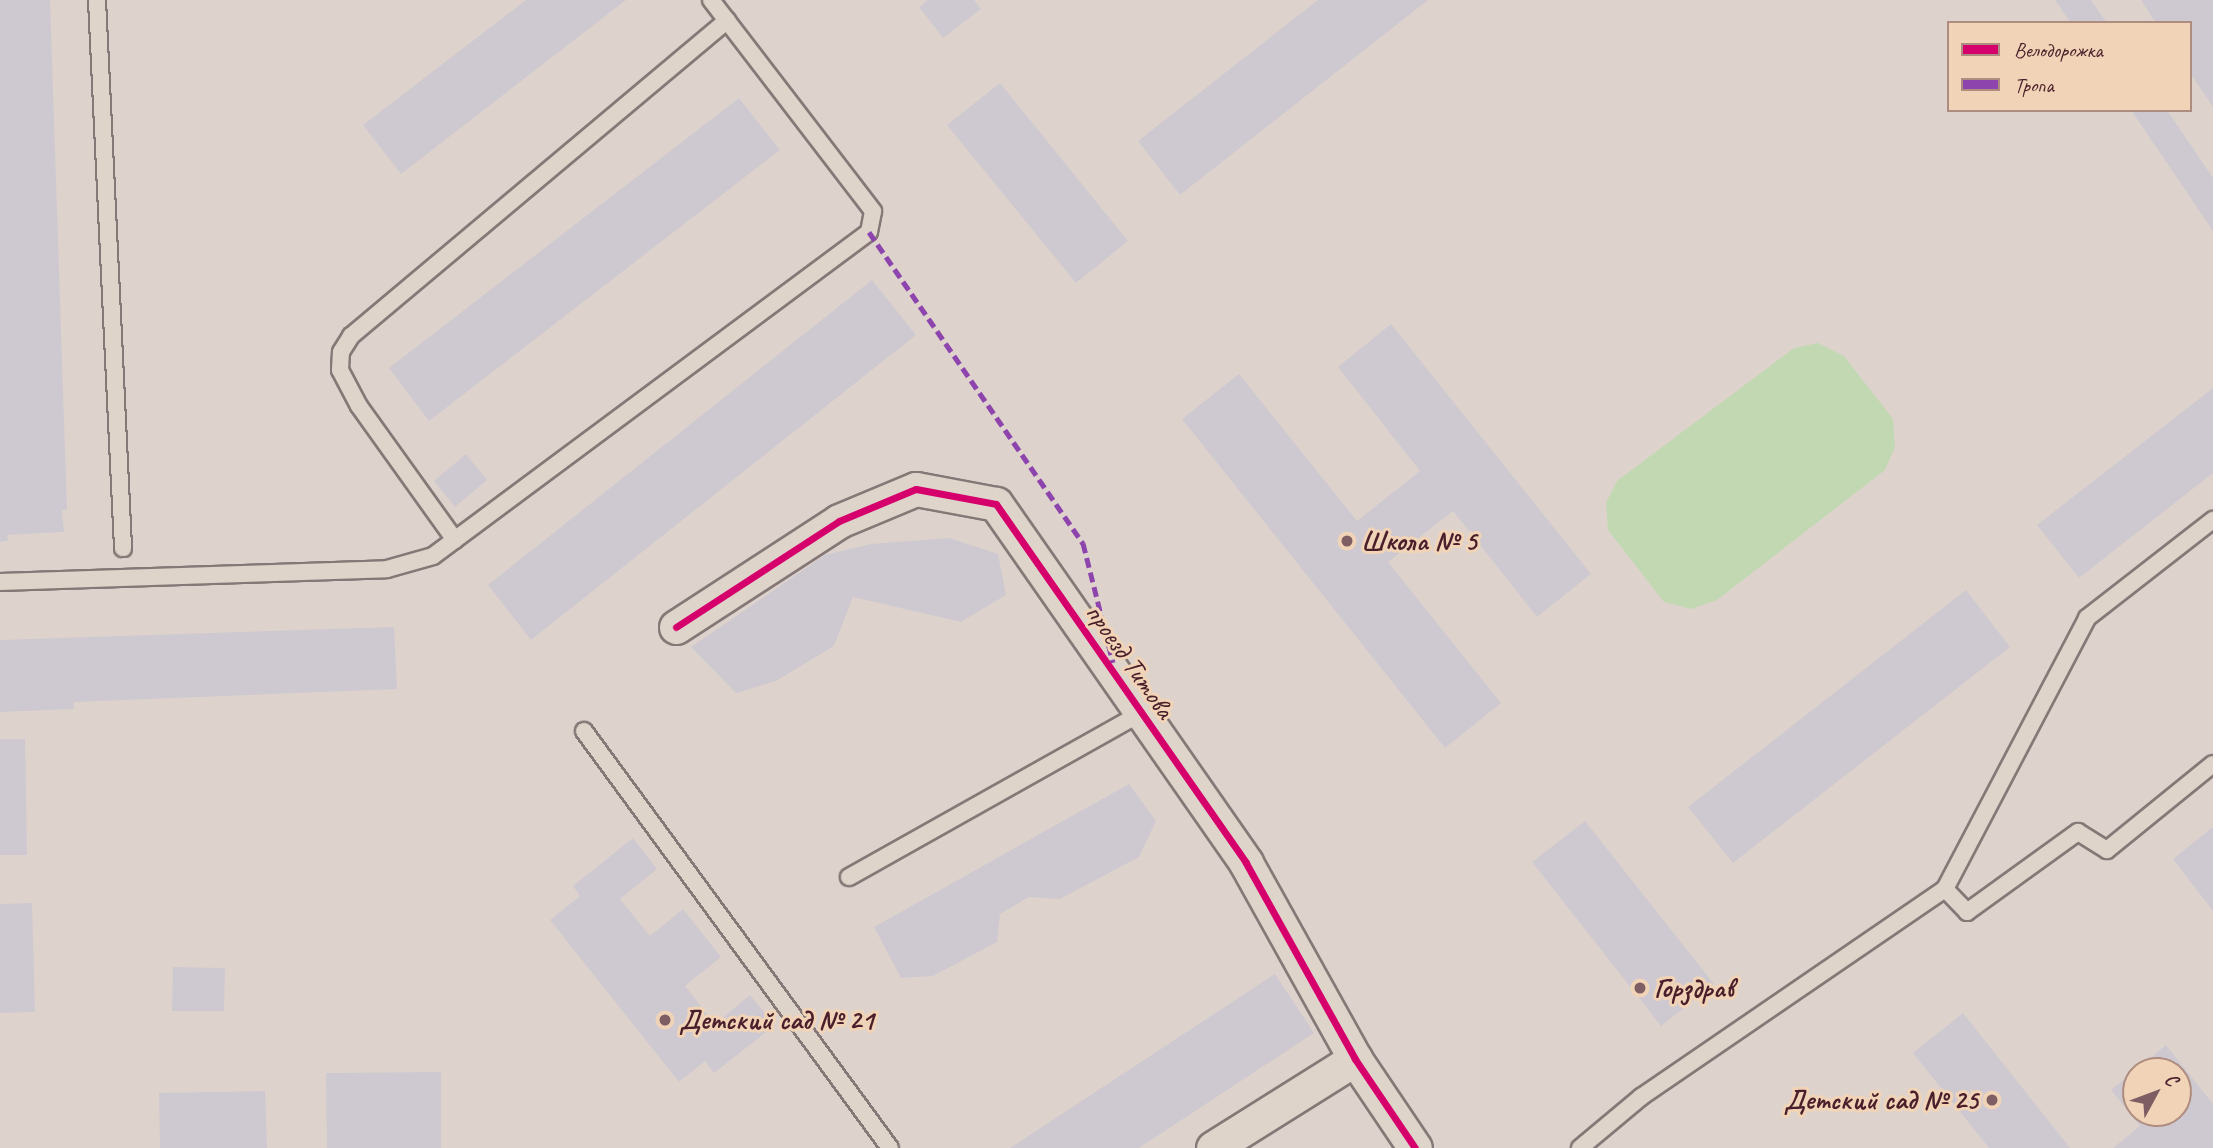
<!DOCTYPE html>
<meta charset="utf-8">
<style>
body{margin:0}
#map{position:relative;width:2213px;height:1148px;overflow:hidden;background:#ded3cc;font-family:Caveat,sans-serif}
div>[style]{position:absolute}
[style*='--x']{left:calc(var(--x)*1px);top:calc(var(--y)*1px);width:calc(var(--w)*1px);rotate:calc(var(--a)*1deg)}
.green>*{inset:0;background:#c1d8b3}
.building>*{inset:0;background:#cec9d0}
.roads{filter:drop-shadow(2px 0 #857877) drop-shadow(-2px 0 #857877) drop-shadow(0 2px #857877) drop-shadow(0 -2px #857877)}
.service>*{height:16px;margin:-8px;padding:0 8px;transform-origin:8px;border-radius:8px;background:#ded4ca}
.minor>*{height:33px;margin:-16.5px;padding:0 16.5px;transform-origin:16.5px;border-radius:16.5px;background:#ded4ca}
.quiet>*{height:5px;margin-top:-2.5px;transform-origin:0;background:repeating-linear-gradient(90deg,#8e44ad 0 10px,transparent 0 15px)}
.cycleway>*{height:7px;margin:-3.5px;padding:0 3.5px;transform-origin:3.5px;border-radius:3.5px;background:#d6006c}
.dots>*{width:19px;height:19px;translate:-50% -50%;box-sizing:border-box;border:4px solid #f1d4b7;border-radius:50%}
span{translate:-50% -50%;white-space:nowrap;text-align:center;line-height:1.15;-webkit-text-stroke:6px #f1d4b7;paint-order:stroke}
.poi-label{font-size:28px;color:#4a1f2b;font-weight:700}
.left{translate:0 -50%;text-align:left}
.right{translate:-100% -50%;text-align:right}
.street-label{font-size:28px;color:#4a1f2b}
.legend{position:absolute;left:1947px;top:21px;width:245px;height:91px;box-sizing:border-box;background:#f1d4b7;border:2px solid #ae8c7f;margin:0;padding:9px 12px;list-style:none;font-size:21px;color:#4a1f2b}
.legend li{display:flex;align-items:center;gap:14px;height:35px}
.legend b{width:35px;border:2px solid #ae8c7f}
.north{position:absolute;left:2122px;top:1057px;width:70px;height:70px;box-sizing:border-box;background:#f1d4b7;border:2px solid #ae8c7f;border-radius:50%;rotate:49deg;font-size:19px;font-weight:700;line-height:28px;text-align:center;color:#4a1f2b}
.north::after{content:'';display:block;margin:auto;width:24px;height:32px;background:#7e5e63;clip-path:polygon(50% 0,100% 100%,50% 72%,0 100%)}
</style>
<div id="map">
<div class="green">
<div style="clip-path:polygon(1818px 343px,1844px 356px,1893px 419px,1895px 447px,1885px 470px,1717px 600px,1691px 609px,1664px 602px,1608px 530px,1606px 503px,1617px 481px,1794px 348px)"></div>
</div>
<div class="building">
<div style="clip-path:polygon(0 0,50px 0,67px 510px,62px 510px,64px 532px,7px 535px,8px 541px,0 542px)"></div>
<div style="clip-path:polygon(526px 0,626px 0,401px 174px,363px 125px)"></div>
<div style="clip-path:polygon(928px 0,974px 0,981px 9px,943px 38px,919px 7px)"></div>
<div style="clip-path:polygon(1318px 0,1428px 0,1180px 195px,1138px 141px)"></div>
<div style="clip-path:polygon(2055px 0,2091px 0,2107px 23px,2071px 23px)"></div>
<div style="clip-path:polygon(2141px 0,2213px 0,2213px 107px,2190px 73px,2190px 23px,2156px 23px)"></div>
<div style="clip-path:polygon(1000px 83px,1128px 241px,1076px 283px,947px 125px)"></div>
<div style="clip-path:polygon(739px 98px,780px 150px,429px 421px,389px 368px)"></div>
<div style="clip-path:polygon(2131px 110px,2167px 110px,2213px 178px,2213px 231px)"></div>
<div style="clip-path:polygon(872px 280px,916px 335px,531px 640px,488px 585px)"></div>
<div style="clip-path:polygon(1391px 324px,1591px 574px,1537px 617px,1453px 511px,1388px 562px,1501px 703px,1445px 748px,1182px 419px,1239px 374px,1357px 521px,1420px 471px,1338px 367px)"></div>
<div style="clip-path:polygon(2213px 388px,2213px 473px,2079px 578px,2037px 525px)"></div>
<div style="clip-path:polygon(466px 454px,487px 480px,455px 507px,434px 481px)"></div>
<div style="clip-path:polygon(949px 538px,998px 554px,1006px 595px,961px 622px,853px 597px,834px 646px,776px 681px,736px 693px,691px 647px,825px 555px,871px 544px)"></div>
<div style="clip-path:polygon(1966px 590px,2010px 647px,1733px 863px,1688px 807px)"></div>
<div style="clip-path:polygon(394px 627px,397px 689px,74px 702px,73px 681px,74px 709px,0 712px,0 640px)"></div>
<div style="clip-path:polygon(0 739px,25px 739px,27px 855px,0 855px)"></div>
<div style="clip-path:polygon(1129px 784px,1156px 821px,1139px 857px,1060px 899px,1029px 897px,1000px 914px,997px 942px,933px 976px,901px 978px,874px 927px)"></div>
<div style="clip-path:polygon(1585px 821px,1714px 984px,1661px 1026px,1532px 862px)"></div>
<div style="clip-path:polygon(2213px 827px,2213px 911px,2173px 859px)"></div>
<div style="clip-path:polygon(633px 838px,657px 869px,620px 899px,650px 936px,683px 909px,721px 957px,685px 986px,715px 1024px,750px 995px,775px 1025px,714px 1073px,705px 1061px,679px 1082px,550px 920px,580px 896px,573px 886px)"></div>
<div style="clip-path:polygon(32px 903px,35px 1012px,0 1013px,0 904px)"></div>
<div style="clip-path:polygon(173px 967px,225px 968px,224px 1011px,172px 1011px)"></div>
<div style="clip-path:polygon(1275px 974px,1314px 1033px,1139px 1148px,1010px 1148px)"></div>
<div style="clip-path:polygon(1963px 1013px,2070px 1148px,1989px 1148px,1913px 1053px)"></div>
<div style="clip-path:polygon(evenodd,2166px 1045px,2213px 1104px,2213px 1148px,2113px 1148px,2140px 1126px,2111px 1090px,2166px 1045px,2136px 1071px,2178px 1071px,2178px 1113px,2136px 1113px,2136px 1071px)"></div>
<div style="clip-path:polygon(441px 1072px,441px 1148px,327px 1148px,326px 1073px)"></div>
<div style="clip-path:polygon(265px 1091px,267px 1148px,160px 1148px,159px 1093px)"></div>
</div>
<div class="roads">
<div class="service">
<div style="--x:97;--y:0;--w:549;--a:87.28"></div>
<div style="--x:455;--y:540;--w:165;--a:-125.6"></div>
<div style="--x:359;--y:406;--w:41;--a:-117.8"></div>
<div style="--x:340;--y:370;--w:18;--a:-87"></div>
<div style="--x:341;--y:352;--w:19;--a:-58"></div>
<div style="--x:351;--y:336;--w:491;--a:-40"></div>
<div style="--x:0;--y:582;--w:387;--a:-1.9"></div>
<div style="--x:387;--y:569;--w:48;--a:-15.8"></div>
<div style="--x:433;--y:556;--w:543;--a:-36.62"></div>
<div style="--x:869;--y:232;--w:21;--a:-79"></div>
<div style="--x:873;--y:211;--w:266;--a:-127.5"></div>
<div style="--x:584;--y:731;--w:517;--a:53.73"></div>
<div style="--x:849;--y:877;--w:335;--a:-29.3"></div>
<div style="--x:1945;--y:889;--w:32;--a:46"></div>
<div style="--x:1967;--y:912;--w:137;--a:-35.8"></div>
<div style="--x:2078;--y:832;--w:34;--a:32"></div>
<div style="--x:2107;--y:850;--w:136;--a:-39.1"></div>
<div style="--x:1580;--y:1148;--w:80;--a:-39.9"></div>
<div style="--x:1641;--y:1097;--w:368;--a:-34.4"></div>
<div style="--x:1945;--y:889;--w:306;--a:-62.3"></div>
<div style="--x:2087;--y:618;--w:160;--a:-37.9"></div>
</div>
<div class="minor">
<div style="--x:676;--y:627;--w:194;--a:-33"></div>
<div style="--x:839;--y:521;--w:83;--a:-22.6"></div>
<div style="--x:916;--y:489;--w:81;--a:10.6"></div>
<div style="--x:996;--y:504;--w:437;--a:55.1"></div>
<div style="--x:1246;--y:863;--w:224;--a:60.9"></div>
<div style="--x:1355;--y:1059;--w:107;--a:56"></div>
<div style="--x:1213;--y:1148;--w:168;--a:-32.1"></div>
</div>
</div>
<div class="quiet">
<div style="--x:869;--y:232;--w:378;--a:55.5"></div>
<div style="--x:1083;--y:543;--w:123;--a:75.9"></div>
</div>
<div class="cycleway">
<div style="--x:676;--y:627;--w:194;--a:-33"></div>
<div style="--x:839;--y:521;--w:83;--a:-22.6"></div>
<div style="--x:916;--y:489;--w:81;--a:10.6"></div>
<div style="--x:996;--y:504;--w:437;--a:55.1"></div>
<div style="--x:1246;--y:863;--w:224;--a:60.9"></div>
<div style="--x:1355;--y:1059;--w:107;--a:56"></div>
</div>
<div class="dots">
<div style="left:1347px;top:541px;background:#7e5e63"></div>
<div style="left:1640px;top:988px;background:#7e5e63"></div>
<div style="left:665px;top:1020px;background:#7e5e63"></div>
<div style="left:1992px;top:1100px;background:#7e5e63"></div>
</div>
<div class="poi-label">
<span class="left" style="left:1361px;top:541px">Школа № 5</span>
<span class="left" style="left:1654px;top:988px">Горздрав</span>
<span class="left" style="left:679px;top:1020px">Детский сад № 21</span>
<span class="right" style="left:1978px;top:1100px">Детский сад № 25</span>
</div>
<div class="street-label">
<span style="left:1130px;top:661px;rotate:55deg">проезд Титова</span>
</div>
<ul class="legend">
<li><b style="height:9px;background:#d6006c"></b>Велодорожка</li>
<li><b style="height:9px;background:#8e44ad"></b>Тропа</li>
</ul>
<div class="north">С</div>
</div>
